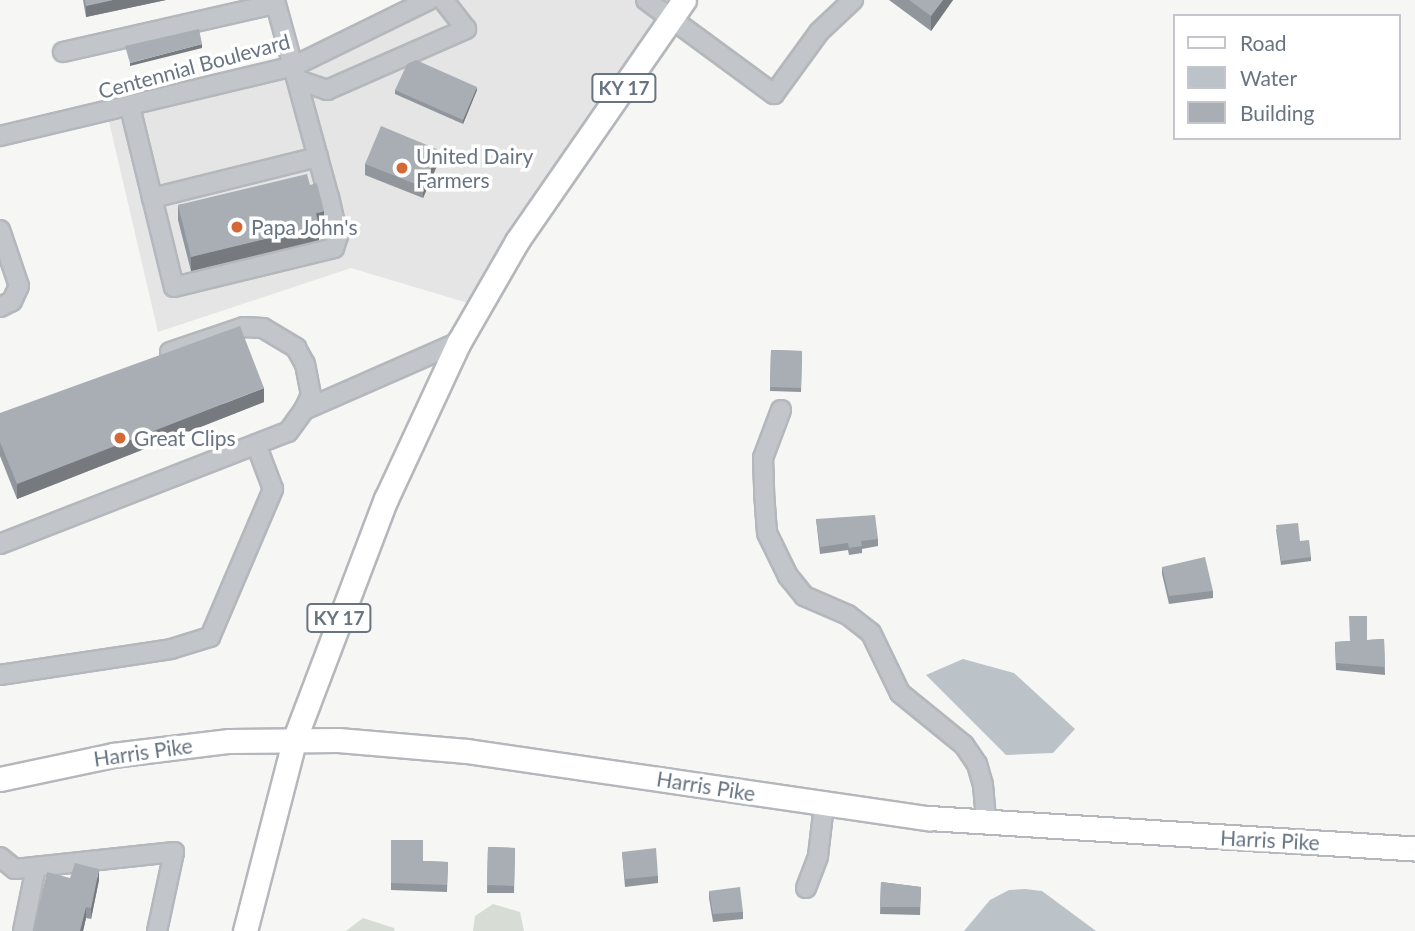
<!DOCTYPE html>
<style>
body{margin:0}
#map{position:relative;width:1415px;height:931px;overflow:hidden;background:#f6f6f4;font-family:Lato,sans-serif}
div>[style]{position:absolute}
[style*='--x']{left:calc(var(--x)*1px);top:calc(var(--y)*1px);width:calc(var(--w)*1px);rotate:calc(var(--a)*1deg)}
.built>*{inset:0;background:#e4e5e4}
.green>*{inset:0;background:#d7ddd5}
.water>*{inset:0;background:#bbc3c9}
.minor-tunnel>*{height:18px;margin-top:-9px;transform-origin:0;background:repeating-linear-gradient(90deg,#d2d6d8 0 18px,transparent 0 27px)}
.roads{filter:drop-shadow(2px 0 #b4b7bb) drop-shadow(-2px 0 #b4b7bb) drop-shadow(0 2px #b4b7bb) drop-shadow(0 -2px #b4b7bb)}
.minor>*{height:18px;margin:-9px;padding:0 9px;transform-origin:9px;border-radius:9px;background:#c2c5c9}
.major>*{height:23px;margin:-11.5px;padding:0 11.5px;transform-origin:11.5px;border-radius:11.5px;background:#fff}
.wall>*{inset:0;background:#90969b}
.shaded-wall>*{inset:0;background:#767a7e}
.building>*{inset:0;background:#a8aeb4}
.dots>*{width:19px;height:19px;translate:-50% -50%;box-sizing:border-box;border:4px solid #fff;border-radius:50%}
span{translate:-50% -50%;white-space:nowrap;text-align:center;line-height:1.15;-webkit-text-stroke:7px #fff;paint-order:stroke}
.shield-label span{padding:2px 5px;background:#fff;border:2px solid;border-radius:5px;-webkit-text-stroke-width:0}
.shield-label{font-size:19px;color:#687482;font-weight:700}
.street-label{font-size:21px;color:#687482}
.poi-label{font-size:21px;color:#687482}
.left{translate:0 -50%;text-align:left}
.legend{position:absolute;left:1173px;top:14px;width:228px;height:126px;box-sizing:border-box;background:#fff;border:2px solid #c3c7cd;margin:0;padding:9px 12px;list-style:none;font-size:21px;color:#687482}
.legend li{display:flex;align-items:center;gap:14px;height:35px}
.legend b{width:35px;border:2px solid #c3c7cd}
</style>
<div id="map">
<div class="built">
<div style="clip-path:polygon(429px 0,646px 0,672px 21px,478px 306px,351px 268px,158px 332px,107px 113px,294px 66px)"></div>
</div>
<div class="green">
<div style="clip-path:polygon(493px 904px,520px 912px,524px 931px,473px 931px,475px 916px)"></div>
<div style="clip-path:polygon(363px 918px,394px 928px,395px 931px,346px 931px)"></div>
</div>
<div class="water">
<div style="clip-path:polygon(963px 659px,1014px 673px,1075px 729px,1053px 753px,1006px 755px,926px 675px)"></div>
<div style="clip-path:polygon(1025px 889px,1042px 891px,1096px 931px,964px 931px,990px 900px,1009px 890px)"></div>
</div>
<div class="minor-tunnel">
<div style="--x:319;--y:197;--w:30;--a:76"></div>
</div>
<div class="roads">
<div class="minor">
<div style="--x:646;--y:0;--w:159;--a:36.3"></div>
<div style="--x:774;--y:94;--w:77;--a:-54"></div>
<div style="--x:819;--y:32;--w:47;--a:-43.3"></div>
<div style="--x:63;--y:52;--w:216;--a:-12.8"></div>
<div style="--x:298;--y:80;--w:31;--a:19"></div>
<div style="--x:327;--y:90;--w:152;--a:-23.7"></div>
<div style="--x:466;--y:29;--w:37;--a:-128"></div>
<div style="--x:130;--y:107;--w:185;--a:76.3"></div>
<div style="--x:174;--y:287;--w:165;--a:-13.7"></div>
<div style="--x:334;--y:248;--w:13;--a:-72"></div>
<div style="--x:338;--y:236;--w:39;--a:-103"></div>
<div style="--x:329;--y:198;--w:205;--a:-105.3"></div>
<div style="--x:0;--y:136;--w:302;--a:-13.4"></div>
<div style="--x:294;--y:66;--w:150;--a:-26.1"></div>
<div style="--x:152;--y:198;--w:171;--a:-13.9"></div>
<div style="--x:0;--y:230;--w:59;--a:71.3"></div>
<div style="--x:19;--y:286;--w:17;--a:115"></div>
<div style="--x:12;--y:301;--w:13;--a:153"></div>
<div style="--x:170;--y:352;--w:78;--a:-18.7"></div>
<div style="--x:244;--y:327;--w:19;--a:3"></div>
<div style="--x:263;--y:328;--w:39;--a:31"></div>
<div style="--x:296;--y:348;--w:18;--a:61"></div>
<div style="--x:305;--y:364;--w:32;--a:79"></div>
<div style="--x:311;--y:395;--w:17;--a:115"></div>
<div style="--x:781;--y:410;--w:51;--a:110.6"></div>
<div style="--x:763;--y:458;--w:34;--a:88"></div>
<div style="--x:764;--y:492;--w:41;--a:85.8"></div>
<div style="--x:767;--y:533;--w:48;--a:64"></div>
<div style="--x:788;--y:576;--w:26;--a:51"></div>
<div style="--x:804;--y:596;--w:48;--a:23.4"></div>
<div style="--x:848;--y:615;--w:29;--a:38"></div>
<div style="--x:871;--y:633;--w:67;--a:64.2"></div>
<div style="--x:900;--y:693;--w:82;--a:39.1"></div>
<div style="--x:964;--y:745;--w:23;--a:56"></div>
<div style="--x:977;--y:764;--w:22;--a:74"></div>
<div style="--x:983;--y:785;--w:37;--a:85"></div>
<div style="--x:0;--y:544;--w:309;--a:-21.3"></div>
<div style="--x:288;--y:432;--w:27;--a:-54"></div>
<div style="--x:304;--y:410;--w:169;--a:-23.7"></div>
<div style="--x:0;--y:675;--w:173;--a:-8.6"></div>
<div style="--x:171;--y:649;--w:41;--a:-17.1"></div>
<div style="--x:210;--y:637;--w:161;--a:-66.9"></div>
<div style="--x:273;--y:489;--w:48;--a:-110.7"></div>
<div style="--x:0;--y:857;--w:19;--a:39"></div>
<div style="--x:15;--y:869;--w:160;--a:-6.1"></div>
<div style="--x:174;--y:852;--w:81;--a:102.1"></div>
<div style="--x:806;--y:888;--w:34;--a:-69"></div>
<div style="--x:818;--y:856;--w:51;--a:-83.3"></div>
<div style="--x:23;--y:931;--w:65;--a:-78.5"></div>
</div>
<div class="major">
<div style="--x:0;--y:779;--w:116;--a:-12"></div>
<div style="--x:113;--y:755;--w:117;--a:-6.9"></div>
<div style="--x:229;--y:741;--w:109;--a:-0.5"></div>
<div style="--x:338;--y:740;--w:129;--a:4.9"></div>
<div style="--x:467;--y:751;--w:467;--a:8.3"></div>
<div style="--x:929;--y:818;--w:487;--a:3.6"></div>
<div style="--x:245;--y:931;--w:199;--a:-75.5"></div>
<div style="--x:295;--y:738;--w:256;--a:-69.2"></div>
<div style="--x:386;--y:499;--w:173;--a:-65.1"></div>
<div style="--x:459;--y:342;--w:116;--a:-60.1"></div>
<div style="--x:517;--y:241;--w:293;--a:-55.3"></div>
</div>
</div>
<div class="wall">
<div style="clip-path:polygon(83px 0,166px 0,86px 17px)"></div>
<div style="clip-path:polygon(889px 0,953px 0,931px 31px)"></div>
<div style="clip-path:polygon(395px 90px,477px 90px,463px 124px,395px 94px)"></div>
<div style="clip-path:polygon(439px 161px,423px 198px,365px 175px,365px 164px)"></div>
<div style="clip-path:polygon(310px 185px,324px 226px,319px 227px,319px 240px,191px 271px,178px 220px,178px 205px)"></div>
<div style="clip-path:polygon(771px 350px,802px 351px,801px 392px,770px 391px)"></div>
<div style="clip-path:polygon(264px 402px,17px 499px,0 456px,0 413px)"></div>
<div style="clip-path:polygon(816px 519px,878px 539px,878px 546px,862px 549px,862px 553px,849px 555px,848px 550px,820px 554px)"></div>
<div style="clip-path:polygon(1276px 529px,1300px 541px,1311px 557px,1311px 561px,1281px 565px)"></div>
<div style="clip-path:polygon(1162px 567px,1213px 591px,1213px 598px,1169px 604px,1162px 574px)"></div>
<div style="clip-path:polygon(1384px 639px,1385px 675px,1336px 670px,1335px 642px)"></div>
<div style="clip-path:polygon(391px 840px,423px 861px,448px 862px,447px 892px,391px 890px)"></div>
<div style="clip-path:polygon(488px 847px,515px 848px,514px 893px,487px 893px)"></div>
<div style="clip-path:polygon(622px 852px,658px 876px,658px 883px,625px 887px)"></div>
<div style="clip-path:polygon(70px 878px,99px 880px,91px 919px,86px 918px,83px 931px,33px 931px)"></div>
<div style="clip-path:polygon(881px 882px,921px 887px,920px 915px,880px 914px)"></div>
<div style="clip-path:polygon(709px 891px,743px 912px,743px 919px,713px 922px,709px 898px)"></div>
</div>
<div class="shaded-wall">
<div style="clip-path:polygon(113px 0,166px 0,86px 17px,86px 6px)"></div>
<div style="clip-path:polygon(943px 0,953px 0,931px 31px,931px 16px)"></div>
<div style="clip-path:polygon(202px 44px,202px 48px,130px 66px,130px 63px)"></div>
<div style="clip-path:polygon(477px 87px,477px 90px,463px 124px,463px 120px)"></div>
<div style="clip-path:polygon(439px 150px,439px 161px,423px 198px,423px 187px)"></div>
<div style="clip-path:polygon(324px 211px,324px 226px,319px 227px,319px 240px,191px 271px,191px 257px)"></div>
<div style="clip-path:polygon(264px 388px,264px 402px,17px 499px,17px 484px)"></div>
<div style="clip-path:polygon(99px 869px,99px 880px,91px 919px,91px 908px)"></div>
<div style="clip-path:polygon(86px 907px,86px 918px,83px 931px,80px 931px)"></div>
</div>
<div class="building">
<div style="clip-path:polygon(85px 0,113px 0,86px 6px)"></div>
<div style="clip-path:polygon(909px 0,943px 0,931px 16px)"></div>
<div style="clip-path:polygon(199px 29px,202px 44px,130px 63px,125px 46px)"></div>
<div style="clip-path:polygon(416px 60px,477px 87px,463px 120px,395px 90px,407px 64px)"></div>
<div style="clip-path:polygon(381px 126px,439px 150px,423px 187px,365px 164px)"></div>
<div style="clip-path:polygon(307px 174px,310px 185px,317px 183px,324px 211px,316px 213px,319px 226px,191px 257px,178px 205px)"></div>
<div style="clip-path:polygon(240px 326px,264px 388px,17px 484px,0 442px,0 413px)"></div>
<div style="clip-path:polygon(771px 350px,802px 351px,801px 388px,770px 387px)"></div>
<div style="clip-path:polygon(875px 515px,878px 539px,861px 541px,862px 546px,849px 548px,848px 543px,820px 547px,816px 519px)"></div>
<div style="clip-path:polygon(1298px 523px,1300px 541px,1309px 540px,1311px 557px,1281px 561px,1276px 525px)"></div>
<div style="clip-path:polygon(1205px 557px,1213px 591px,1169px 596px,1162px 567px)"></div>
<div style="clip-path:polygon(1349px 616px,1367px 616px,1367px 640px,1384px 639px,1385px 667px,1336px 663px,1335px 642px,1350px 641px)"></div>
<div style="clip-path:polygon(391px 840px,423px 840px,423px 861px,448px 862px,447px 885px,391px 883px)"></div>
<div style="clip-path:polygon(488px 847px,515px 848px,514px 886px,487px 885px)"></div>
<div style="clip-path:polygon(656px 848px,658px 876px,625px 879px,622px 852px)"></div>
<div style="clip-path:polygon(75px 863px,99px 869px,91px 908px,86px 907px,80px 931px,33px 931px,47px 872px,70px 878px)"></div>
<div style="clip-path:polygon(881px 882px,921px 887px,920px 907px,880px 907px)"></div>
<div style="clip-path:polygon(740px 887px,743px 912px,713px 914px,709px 891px)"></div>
</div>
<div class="dots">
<div style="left:402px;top:168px;background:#d46936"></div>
<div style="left:237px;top:227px;background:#d46936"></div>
<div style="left:120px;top:438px;background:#d46936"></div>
</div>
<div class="shield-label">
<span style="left:624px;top:88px">KY 17</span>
<span style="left:339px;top:618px">KY 17</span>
</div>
<div class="street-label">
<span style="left:194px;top:66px;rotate:-15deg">Centennial Boulevard</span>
<span style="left:143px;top:752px;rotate:-8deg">Harris Pike</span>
<span style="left:706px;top:786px;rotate:9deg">Harris Pike</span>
<span style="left:1270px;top:840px;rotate:3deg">Harris Pike</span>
</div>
<div class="poi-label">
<span class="left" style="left:416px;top:168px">United Dairy<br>Farmers</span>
<span class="left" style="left:251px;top:227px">Papa John's</span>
<span class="left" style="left:134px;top:438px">Great Clips</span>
</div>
<ul class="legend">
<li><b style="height:9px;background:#fff"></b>Road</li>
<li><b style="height:19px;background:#bbc3c9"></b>Water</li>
<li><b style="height:19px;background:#a8aeb4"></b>Building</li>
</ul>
</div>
